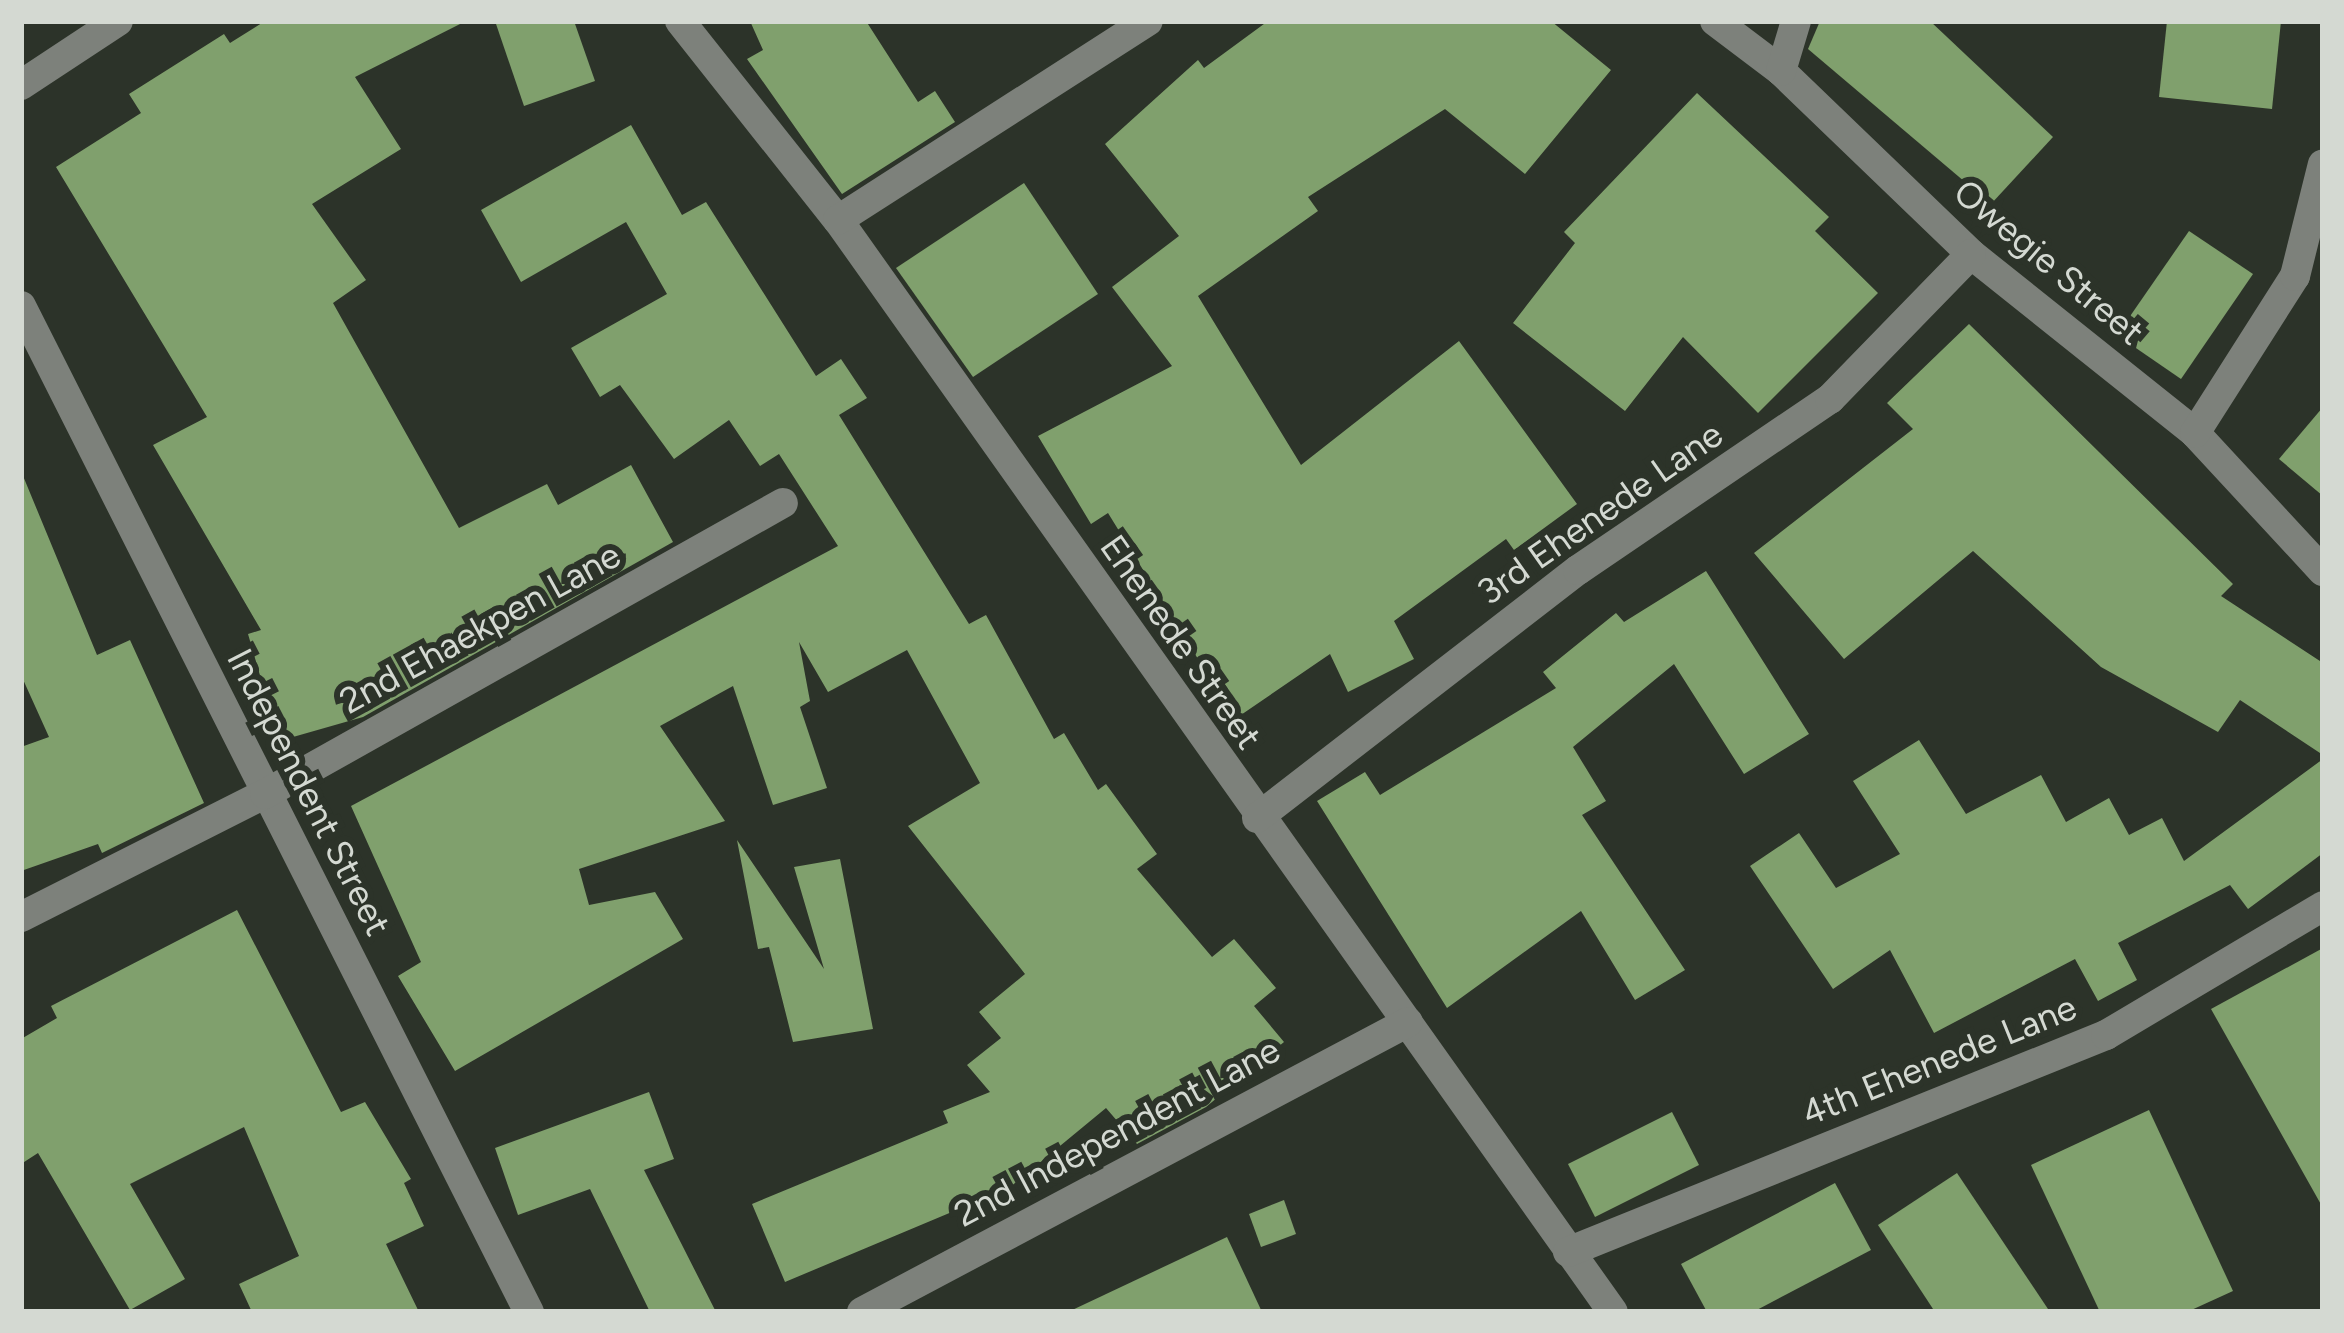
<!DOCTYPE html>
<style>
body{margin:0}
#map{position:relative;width:2344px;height:1333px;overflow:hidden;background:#2c3329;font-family:Figtree,sans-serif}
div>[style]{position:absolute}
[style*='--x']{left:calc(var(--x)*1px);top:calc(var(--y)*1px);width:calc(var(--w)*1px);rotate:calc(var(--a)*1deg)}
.building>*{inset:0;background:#80a06d}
.minor>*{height:30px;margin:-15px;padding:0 15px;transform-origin:15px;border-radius:15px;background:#7d817b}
span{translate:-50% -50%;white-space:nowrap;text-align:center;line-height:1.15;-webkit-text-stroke:12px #2c3329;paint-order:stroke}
.street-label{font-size:36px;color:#d4d9d2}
.frame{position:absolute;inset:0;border:24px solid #d4d9d2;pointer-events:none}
</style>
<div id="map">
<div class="building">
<div style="clip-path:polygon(265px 21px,466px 21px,355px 77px,401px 149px,312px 204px,366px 280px,333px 303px,459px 528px,547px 484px,558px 505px,631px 465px,673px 542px,363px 717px,279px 741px,248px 634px,261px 630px,153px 445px,207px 417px,56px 167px,141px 113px,129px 94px,224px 34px,230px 43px)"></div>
<div style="clip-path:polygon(495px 21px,574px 21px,595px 81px,524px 106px)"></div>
<div style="clip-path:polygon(750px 21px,866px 21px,918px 102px,935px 91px,955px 122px,842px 194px,747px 59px,763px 50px)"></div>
<div style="clip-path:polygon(1268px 21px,1551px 21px,1611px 70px,1525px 174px,1445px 109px,1308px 197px,1318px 211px,1198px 296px,1301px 465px,1459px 341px,1577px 504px,1514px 550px,1506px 539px,1394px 621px,1414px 659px,1348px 692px,1330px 654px,1235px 719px,1108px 513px,1091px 524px,1038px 436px,1172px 366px,1112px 287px,1179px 236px,1105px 144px,1198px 60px,1204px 68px)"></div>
<div style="clip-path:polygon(1820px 21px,1930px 21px,2053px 137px,1991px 204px,1808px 49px)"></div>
<div style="clip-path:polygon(2167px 21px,2281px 21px,2272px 109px,2159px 97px)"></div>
<div style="clip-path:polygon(1697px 93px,1829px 217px,1815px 231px,1878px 293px,1758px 413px,1683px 337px,1625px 411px,1513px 323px,1575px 243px,1564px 232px)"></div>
<div style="clip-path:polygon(631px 125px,682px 215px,706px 202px,816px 376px,841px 359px,867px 398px,839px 415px,969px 624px,986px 615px,1054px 739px,1064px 733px,1098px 790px,1106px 784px,1157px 854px,1137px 869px,1212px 957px,1234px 939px,1276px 988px,1254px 1006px,1284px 1042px,1206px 1107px,1137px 1144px,1106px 1108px,1009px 1188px,785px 1282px,752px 1204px,948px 1123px,943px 1111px,990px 1092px,967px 1065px,1001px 1038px,979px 1012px,1025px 974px,908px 826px,980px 783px,907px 650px,828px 692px,799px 642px,810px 701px,800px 707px,827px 788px,773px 805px,733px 686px,660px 726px,725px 821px,579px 869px,589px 905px,655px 892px,683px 939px,455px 1071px,398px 976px,421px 962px,351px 806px,838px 546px,779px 454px,760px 466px,729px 420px,674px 459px,620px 385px,600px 397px,571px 348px,667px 294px,626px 222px,521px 282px,481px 210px)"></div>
<div style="clip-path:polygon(1024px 183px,1098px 294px,973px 377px,896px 268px)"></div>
<div style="clip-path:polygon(2189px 231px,2253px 274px,2181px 379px,2117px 335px)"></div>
<div style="clip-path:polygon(1969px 324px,2233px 584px,2221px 596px,2323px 663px,2323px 755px,2240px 700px,2218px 732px,2101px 667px,1973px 551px,1844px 659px,1754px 553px,1913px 429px,1887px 403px)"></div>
<div style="clip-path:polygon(2323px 407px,2323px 496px,2279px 459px)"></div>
<div style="clip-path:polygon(21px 471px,97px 655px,130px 640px,204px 803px,102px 853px,98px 844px,21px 871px,21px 747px,49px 737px,21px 675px)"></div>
<div style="clip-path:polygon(1706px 571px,1809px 734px,1744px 774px,1674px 664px,1573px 747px,1606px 801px,1582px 815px,1685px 970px,1635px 1000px,1581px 911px,1447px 1008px,1317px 801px,1365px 772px,1380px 795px,1556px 688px,1543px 672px,1616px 613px,1624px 622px)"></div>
<div style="clip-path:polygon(1919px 740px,1966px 814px,2041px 775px,2066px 822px,2109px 798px,2129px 835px,2162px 818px,2184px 861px,2323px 759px,2323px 853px,2248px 909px,2230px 885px,2118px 943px,2137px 980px,2098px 1001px,2075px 959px,1934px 1033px,1890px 950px,1833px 989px,1750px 866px,1799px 833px,1836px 888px,1900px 854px,1853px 781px)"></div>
<div style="clip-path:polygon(737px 840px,824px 969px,794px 867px,840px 859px,873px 1029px,793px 1042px,769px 947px,758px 949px)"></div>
<div style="clip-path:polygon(237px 910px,341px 1112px,365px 1102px,411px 1179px,404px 1183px,424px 1226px,386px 1244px,419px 1312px,252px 1312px,239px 1284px,299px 1256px,244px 1127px,130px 1184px,185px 1279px,130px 1310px,38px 1153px,21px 1164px,21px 1039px,57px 1018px,51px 1006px)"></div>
<div style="clip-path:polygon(2323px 948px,2323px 1208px,2211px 1009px)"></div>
<div style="clip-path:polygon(649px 1092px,674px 1159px,644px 1170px,716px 1312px,650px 1312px,590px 1189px,518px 1215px,495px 1148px)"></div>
<div style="clip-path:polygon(2149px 1110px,2233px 1291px,2187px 1312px,2100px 1312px,2031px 1165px)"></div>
<div style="clip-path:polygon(1672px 1112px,1699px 1165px,1595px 1217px,1568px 1164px)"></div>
<div style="clip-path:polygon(1957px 1173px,2050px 1312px,1935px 1312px,1878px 1225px)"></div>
<div style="clip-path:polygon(1835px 1183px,1871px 1250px,1753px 1312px,1707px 1312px,1681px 1264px)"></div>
<div style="clip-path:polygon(1284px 1200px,1296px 1234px,1261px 1247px,1249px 1214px)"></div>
<div style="clip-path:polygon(1227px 1237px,1262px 1312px,1068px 1312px)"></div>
</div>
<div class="minor">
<div style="--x:680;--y:21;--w:254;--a:51.6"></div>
<div style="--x:838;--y:220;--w:1339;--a:54.64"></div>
<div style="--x:1715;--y:21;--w:83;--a:37.1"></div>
<div style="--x:1781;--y:71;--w:264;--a:43.9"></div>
<div style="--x:1971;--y:254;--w:287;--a:38.6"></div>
<div style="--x:2195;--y:433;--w:188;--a:47.2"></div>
<div style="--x:1781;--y:71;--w:52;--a:-73.3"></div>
<div style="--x:21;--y:85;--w:116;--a:-33.4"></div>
<div style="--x:838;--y:220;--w:368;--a:-32.7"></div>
<div style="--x:21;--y:306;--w:1127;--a:63.21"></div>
<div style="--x:2195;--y:433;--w:186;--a:-57.5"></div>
<div style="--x:2295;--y:276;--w:115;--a:-76"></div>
<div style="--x:1257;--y:818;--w:406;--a:-37.7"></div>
<div style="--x:1578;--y:570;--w:305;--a:-34.2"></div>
<div style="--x:1830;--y:399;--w:202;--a:-45.8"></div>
<div style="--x:21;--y:917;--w:273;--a:-26.8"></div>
<div style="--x:265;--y:794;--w:594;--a:-29.33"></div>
<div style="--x:1568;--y:1252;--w:580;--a:-21.97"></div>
<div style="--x:2106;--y:1035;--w:252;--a:-30.7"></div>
<div style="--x:862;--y:1312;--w:618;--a:-27.97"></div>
</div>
<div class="street-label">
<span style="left:2049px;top:262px;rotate:40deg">Owegie Street</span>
<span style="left:1600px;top:513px;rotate:-35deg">3rd Ehenede Lane</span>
<span style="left:480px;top:628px;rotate:-29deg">2nd Ehaekpen Lane</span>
<span style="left:1181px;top:642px;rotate:55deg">Ehenede Street</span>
<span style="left:309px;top:792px;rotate:63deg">Independent Street</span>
<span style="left:1939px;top:1060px;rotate:-22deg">4th Ehenede Lane</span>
<span style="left:1117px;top:1132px;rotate:-28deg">2nd Independent Lane</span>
</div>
<div class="frame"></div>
</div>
